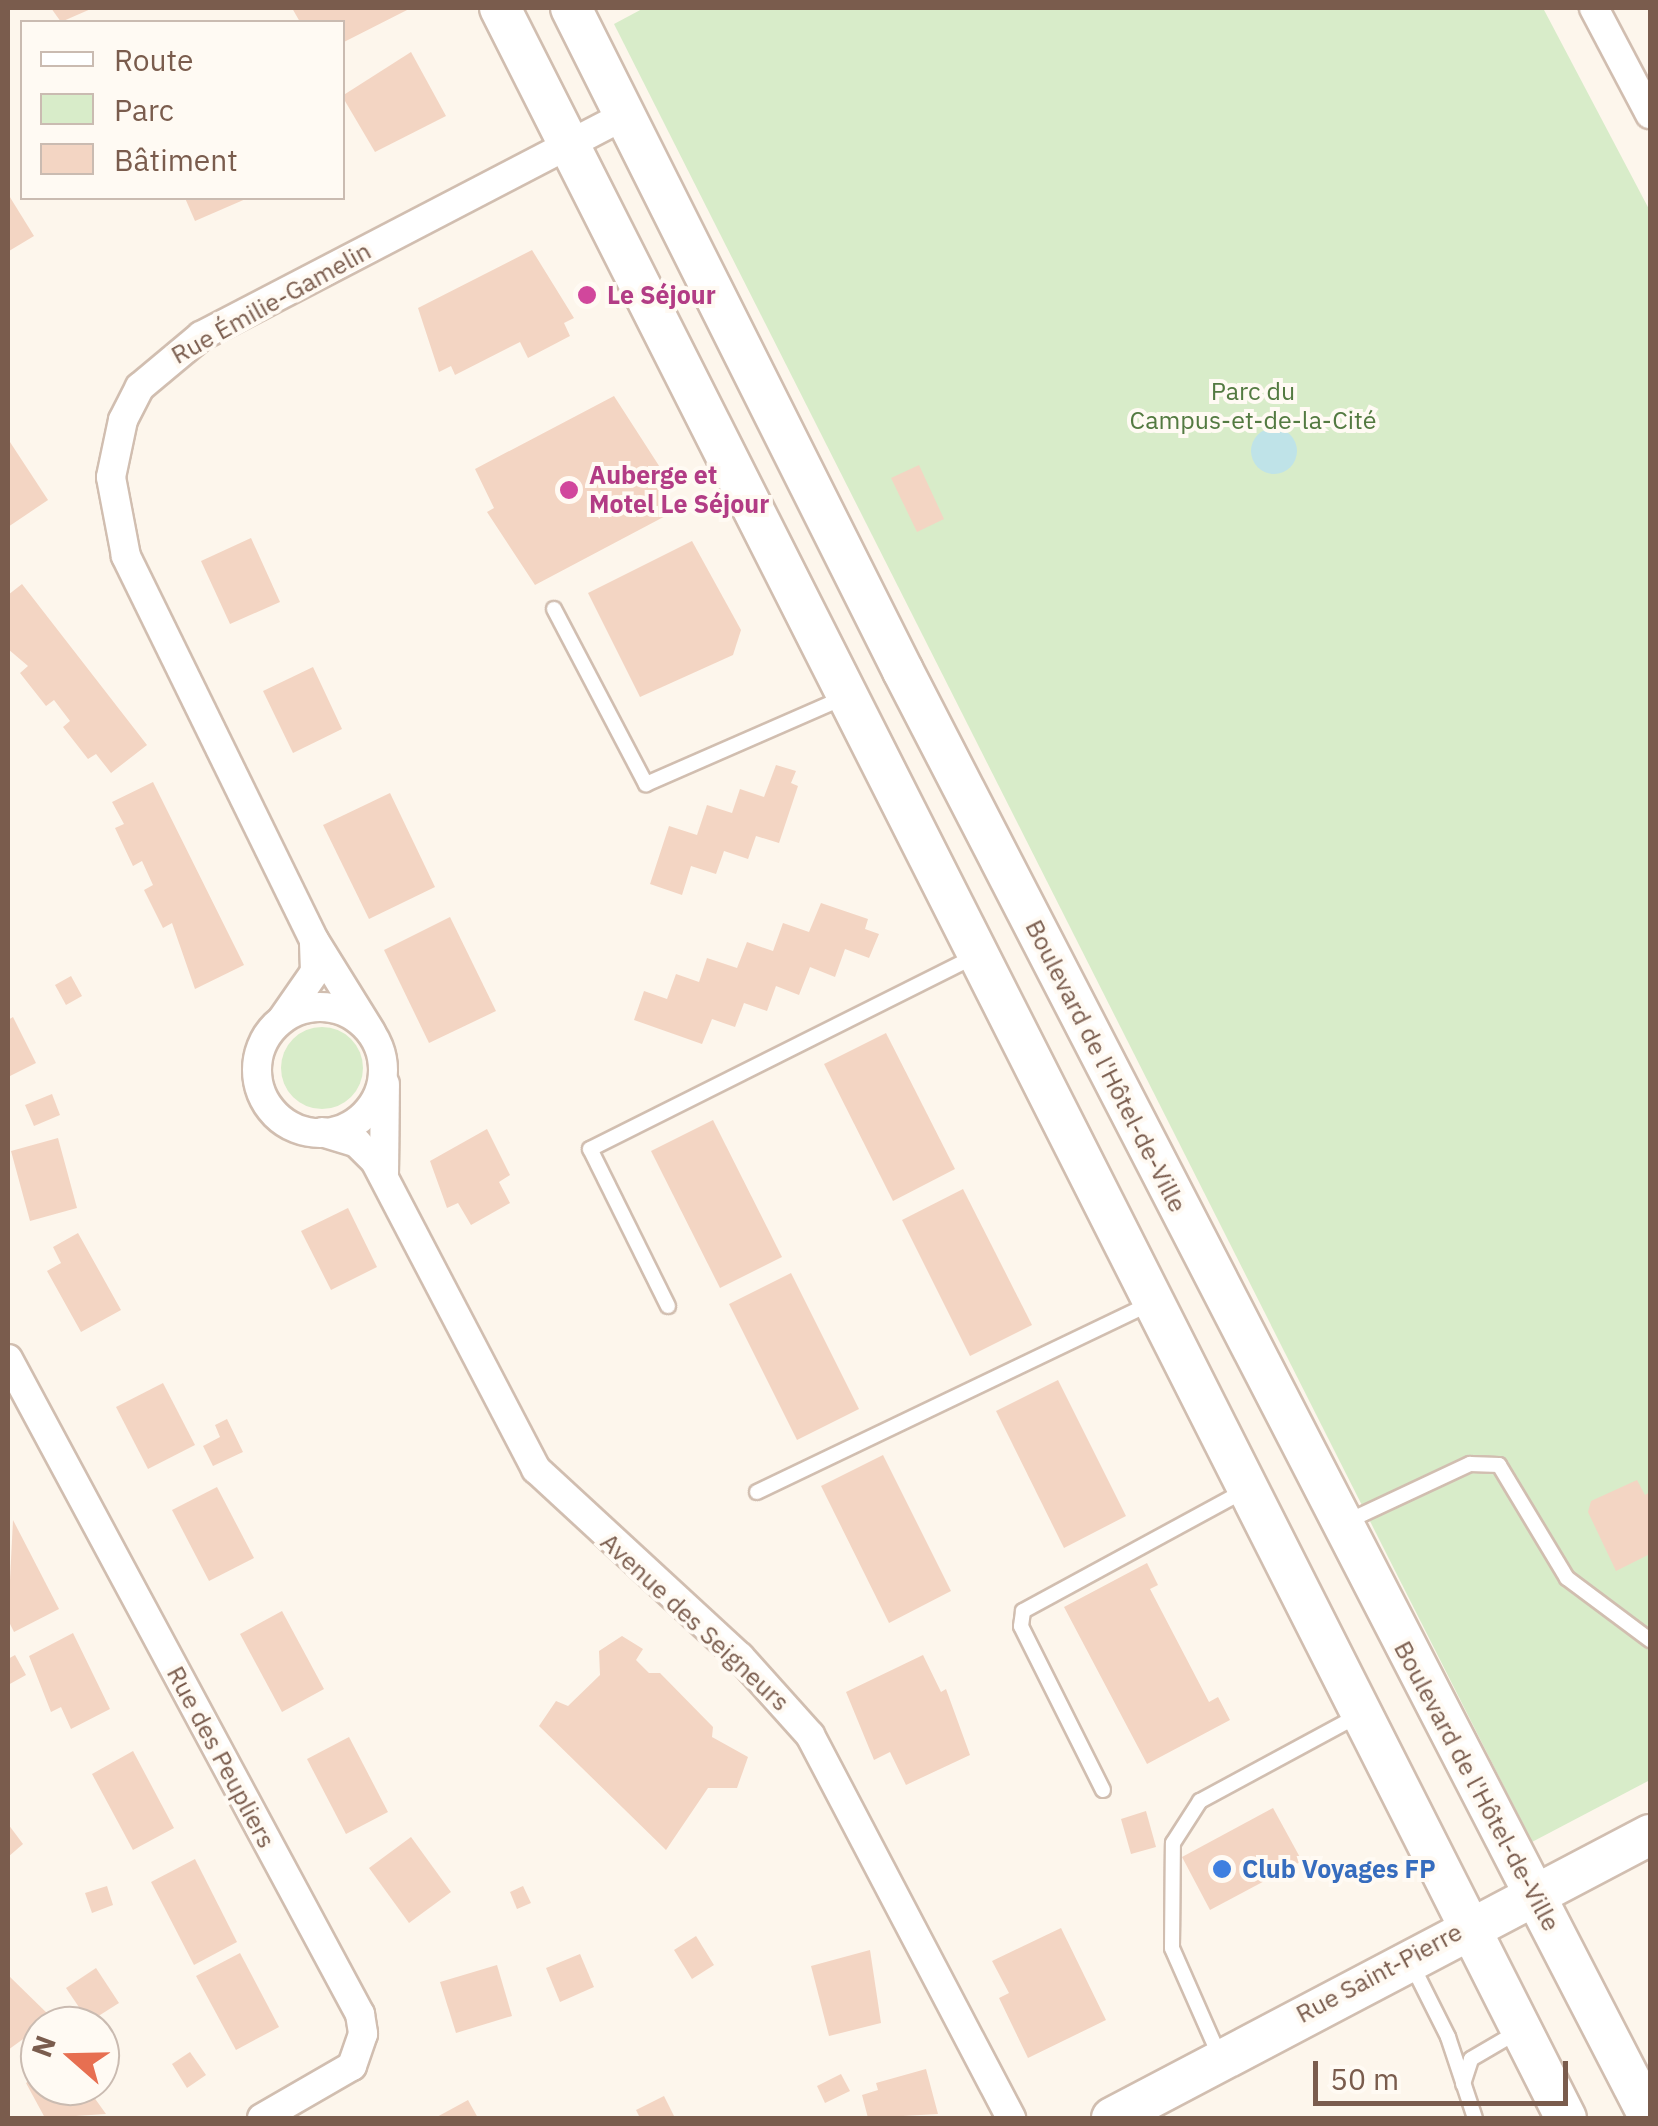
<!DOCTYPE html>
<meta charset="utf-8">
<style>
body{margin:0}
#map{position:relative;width:1658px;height:2126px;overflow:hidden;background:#fdf6ec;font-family:"IBM Plex Sans",sans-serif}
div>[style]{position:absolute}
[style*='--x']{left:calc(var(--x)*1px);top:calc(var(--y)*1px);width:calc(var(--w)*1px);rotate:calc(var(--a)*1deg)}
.green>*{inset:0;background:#d8ecc9}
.round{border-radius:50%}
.water>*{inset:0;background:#bfe3e8}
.building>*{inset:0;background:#f3d5c3}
.roads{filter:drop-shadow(2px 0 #d1beb0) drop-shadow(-2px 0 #d1beb0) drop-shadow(0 2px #d1beb0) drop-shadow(0 -2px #d1beb0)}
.lane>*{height:14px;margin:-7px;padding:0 7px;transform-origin:7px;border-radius:7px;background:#fff}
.street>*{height:28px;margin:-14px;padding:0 14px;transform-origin:14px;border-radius:14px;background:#fff}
.street>.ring{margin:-14px;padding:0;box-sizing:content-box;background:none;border:28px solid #fff;border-radius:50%}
.secondary>*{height:40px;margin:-20px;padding:0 20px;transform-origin:20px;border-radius:20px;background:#fff}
.dots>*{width:28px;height:28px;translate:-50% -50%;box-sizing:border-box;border:5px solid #fffaf3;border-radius:50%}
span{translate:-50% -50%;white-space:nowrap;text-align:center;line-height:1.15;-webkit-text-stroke:8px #fffaf3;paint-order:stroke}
.hotel-label{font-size:25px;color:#b23c85;font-weight:700}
.left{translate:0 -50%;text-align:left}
.street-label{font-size:25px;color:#7a5c4d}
.park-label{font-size:25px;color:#537a41}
.shop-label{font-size:25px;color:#366cbe;font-weight:700}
.frame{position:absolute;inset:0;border:10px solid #7a5c4d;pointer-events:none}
.legend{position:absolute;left:20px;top:20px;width:325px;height:180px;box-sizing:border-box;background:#fffaf3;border:2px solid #cabbb1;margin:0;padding:12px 18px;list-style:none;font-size:30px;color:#7a5c4d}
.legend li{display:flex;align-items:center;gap:20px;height:50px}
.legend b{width:50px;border:2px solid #cabbb1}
.north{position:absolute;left:20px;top:2006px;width:100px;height:100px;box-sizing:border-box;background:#fffaf3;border:2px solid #cabbb1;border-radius:50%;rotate:290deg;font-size:28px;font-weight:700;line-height:40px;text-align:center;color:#7a5c4d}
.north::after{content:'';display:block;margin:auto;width:35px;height:45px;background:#e76f51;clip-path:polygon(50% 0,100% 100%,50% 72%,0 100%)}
.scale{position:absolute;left:1313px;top:2061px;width:255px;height:45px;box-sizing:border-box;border:5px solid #7a5c4d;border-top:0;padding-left:12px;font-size:30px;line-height:35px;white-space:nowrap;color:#7a5c4d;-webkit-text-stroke:8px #fffaf3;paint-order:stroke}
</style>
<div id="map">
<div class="green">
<div style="clip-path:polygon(644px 8px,1543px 8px,1650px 211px,1650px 1780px,1532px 1842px,614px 24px)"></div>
<div class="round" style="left:281px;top:1027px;width:82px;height:82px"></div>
</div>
<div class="water">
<div class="round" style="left:1251px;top:428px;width:46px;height:46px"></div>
</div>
<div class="building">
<div style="clip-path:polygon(51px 8px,93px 8px,61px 22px)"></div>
<div style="clip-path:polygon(292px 8px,411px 8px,342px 43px,342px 22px,300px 22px)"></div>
<div style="clip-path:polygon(411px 52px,446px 116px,375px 152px,342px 96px)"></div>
<div style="clip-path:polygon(8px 194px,34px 236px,9px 251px,8px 248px)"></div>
<div style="clip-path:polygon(185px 198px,248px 198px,195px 221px)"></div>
<div style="clip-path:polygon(532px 250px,574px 318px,564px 323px,570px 336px,528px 358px,520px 342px,455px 375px,451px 366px,439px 372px,418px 308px)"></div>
<div style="clip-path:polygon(614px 396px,663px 472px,655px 477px,673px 512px,535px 585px,487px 512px,494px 508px,475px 469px)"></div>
<div style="clip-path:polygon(8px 439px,48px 500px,8px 527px)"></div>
<div style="clip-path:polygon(919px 465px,944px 519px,917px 532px,891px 478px)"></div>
<div style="clip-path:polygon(251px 538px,280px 602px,230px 624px,201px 561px)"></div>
<div style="clip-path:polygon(692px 541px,741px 630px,733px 655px,640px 697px,588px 593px)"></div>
<div style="clip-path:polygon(22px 584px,147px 745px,111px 773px,96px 754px,88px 759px,63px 727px,70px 721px,54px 700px,46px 706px,20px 673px,28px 666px,8px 649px,8px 595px)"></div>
<div style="clip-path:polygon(313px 667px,342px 729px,293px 753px,263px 691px)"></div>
<div style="clip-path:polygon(776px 765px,796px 771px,791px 783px,798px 786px,779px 843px,756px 836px,748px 859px,724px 851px,716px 874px,691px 866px,682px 895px,650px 884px,669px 826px,697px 835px,707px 805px,732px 813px,740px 789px,764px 797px)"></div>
<div style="clip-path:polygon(153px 782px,244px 965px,195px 989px,172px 923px,163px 928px,144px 890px,153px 885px,142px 861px,133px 866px,115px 828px,124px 824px,112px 802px)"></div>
<div style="clip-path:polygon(390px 793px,435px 887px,369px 919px,323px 825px)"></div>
<div style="clip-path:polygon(821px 903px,868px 919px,865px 929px,879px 934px,869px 958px,845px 949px,835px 977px,810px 967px,799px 995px,776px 986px,767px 1011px,744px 1003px,735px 1027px,712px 1019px,702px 1044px,634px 1020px,644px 991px,667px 999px,676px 974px,699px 982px,707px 958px,737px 968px,747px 942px,773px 951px,783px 923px,809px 932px)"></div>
<div style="clip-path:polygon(450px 917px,496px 1011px,429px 1043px,384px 950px)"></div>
<div style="clip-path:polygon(71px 976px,82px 996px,66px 1005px,55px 985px)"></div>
<div style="clip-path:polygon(13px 1017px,36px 1063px,8px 1077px,8px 1020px)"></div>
<div style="clip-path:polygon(886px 1033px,955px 1169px,893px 1201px,824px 1064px)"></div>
<div style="clip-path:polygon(52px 1094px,60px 1115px,34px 1126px,25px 1105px)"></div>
<div style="clip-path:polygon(713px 1120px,782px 1257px,720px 1288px,651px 1151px)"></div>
<div style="clip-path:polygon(487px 1129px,510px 1175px,499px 1182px,510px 1203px,471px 1225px,458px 1203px,447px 1208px,430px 1161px)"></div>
<div style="clip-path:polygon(58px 1138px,77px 1208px,30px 1221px,11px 1151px)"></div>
<div style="clip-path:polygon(963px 1189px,1032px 1325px,970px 1356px,902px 1220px)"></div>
<div style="clip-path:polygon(348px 1208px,377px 1267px,331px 1290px,301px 1231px)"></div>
<div style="clip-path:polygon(78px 1233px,121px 1310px,81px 1332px,47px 1271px,61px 1263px,53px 1247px)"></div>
<div style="clip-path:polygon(791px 1273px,859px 1409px,797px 1440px,729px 1304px)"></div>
<div style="clip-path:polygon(1058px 1380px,1126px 1516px,1064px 1548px,996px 1411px)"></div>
<div style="clip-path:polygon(163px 1383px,195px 1445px,148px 1469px,116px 1407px)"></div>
<div style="clip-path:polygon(227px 1419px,243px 1452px,213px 1466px,203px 1446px,220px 1437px,215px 1425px)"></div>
<div style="clip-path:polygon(883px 1455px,951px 1591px,889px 1623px,821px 1486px)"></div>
<div style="clip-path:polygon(1637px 1480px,1645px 1495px,1650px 1492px,1650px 1554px,1616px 1571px,1588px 1512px,1591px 1501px)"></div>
<div style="clip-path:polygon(217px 1487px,254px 1558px,209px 1581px,172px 1510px)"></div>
<div style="clip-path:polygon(13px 1520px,59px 1609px,14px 1632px,8px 1620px)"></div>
<div style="clip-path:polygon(1147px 1563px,1158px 1585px,1150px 1589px,1209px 1702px,1218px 1697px,1230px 1720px,1147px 1764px,1064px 1607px)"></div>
<div style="clip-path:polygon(282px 1611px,324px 1689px,282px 1712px,240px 1634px)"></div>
<div style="clip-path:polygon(73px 1633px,110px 1709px,71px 1729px,61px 1707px,51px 1712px,29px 1656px)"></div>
<div style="clip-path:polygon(622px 1636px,643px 1649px,636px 1660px,649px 1673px,660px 1673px,713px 1727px,712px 1737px,748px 1757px,737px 1788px,708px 1788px,666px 1850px,539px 1726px,556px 1701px,568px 1706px,600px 1675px,599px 1651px)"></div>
<div style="clip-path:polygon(15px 1655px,26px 1675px,8px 1685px,8px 1659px)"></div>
<div style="clip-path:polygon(923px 1655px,941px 1692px,946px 1689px,970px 1755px,906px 1785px,890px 1752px,874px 1760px,846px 1692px)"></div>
<div style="clip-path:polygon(349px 1737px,388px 1812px,346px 1834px,307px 1759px)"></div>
<div style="clip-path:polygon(133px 1751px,174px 1828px,133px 1850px,92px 1774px)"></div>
<div style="clip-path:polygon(1273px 1808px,1302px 1861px,1210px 1910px,1182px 1857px)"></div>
<div style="clip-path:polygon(1146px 1811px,1156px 1847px,1131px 1854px,1121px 1819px)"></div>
<div style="clip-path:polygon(8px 1824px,23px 1844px,8px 1857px)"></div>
<div style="clip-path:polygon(411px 1837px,451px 1892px,409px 1923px,369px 1868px)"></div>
<div style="clip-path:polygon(195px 1859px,237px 1942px,194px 1965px,151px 1882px)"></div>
<div style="clip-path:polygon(107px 1886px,113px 1905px,92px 1913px,85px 1893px)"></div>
<div style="clip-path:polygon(523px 1886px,531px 1903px,517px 1909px,510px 1892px)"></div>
<div style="clip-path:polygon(1061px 1928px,1106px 2020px,1028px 2058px,999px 1998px,1009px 1993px,992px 1961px)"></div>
<div style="clip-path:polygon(696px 1936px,714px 1965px,692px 1979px,674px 1950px)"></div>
<div style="clip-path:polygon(870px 1950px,881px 2023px,829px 2036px,811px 1966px)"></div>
<div style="clip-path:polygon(240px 1953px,279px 2027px,236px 2050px,196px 1976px)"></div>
<div style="clip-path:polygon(580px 1954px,594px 1987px,560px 2002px,546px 1968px)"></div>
<div style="clip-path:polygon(497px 1965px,512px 2016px,456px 2033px,440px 1982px)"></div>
<div style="clip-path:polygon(96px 1968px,119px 2003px,89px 2022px,66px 1988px)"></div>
<div style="clip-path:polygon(8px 1975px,52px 2018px,8px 2050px)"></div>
<div style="clip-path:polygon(190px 2052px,206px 2075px,187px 2088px,172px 2064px)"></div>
<div style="clip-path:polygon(926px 2069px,938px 2114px,868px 2118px,862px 2095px,878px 2090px,876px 2083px)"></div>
<div style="clip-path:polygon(40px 2073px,40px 2086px,86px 2086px,106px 2114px,45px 2118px,26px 2083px)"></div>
<div style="clip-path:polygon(841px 2074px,850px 2091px,825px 2103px,817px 2086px)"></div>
<div style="clip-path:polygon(664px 2096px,675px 2118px,640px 2118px,636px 2110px)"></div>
<div style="clip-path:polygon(468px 2100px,478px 2118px,435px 2118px)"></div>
</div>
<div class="roads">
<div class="lane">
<div style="--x:554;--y:609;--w:198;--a:62.3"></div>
<div style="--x:646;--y:784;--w:215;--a:-23.6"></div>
<div style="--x:668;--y:1306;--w:175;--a:-116.4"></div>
<div style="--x:590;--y:1149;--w:432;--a:-26.6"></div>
<div style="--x:757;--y:1492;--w:435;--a:-25.6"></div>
<div style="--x:1346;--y:1522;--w:137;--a:-25.1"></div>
<div style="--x:1470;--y:1464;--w:29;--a:2"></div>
<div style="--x:1499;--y:1465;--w:132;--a:59"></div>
<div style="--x:1567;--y:1578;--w:104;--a:36.8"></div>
<div style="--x:1103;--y:1790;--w:183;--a:-116.6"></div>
<div style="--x:1021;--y:1626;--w:15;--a:-82"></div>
<div style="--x:1023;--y:1611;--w:254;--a:-28.5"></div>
<div style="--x:1411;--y:1963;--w:83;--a:63.4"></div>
<div style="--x:1448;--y:2037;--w:85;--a:71.6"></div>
<div style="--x:1220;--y:2057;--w:119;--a:-113.8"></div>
<div style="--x:1172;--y:1948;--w:105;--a:-89.5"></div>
<div style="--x:1173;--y:1843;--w:50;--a:-57.3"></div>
<div style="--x:1200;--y:1801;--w:181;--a:-28.4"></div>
<div style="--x:1463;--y:2084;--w:26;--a:-72"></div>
<div style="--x:1471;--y:2059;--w:56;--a:-30.3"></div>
</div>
<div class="street">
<div style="--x:1594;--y:8;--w:120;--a:62.2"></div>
<div class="ring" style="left:257px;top:1007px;width:98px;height:98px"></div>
<div style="--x:283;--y:1018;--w:56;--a:-55.2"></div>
<div style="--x:315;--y:972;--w:30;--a:-92"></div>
<div style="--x:371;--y:1032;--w:108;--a:-121.8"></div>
<div style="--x:314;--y:940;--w:428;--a:-116.1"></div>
<div style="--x:126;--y:556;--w:80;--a:-100.8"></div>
<div style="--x:111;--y:477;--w:58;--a:-78.1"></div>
<div style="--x:123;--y:420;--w:37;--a:-63"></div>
<div style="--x:140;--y:387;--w:80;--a:-39.9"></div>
<div style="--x:201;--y:336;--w:478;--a:-27.5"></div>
<div style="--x:322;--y:1132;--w:37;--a:17"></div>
<div style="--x:357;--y:1143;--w:25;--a:45"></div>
<div style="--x:375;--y:1161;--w:348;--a:62.4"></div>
<div style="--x:536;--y:1469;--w:277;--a:42.7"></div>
<div style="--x:740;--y:1657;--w:105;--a:48.1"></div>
<div style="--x:810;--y:1735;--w:433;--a:62.3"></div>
<div style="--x:384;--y:1175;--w:91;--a:-89.4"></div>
<div style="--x:8;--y:1359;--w:744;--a:61.75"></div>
<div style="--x:360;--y:2014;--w:20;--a:81"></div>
<div style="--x:363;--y:2034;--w:34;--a:109"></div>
<div style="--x:352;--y:2066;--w:104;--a:150"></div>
</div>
<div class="secondary">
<div style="--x:500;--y:8;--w:2364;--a:63.2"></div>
<div style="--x:571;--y:8;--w:741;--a:63.4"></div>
<div style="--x:903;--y:671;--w:1628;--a:62.7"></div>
<div style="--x:1112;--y:2118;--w:608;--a:-27.75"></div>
</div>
</div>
<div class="dots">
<div style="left:587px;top:295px;background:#d1479c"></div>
<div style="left:569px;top:490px;background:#d1479c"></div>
<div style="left:1222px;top:1869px;background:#3f7fe0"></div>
</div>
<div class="hotel-label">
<span class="left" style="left:607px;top:295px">Le Séjour</span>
<span class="left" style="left:589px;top:490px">Auberge et<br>Motel Le Séjour</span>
</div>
<div class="street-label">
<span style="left:271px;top:303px;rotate:-29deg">Rue Émilie-Gamelin</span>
<span style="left:1106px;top:1066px;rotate:63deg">Boulevard de l'Hôtel-de-Ville</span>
<span style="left:695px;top:1622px;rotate:43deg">Avenue des Seigneurs</span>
<span style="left:221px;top:1757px;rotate:62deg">Rue des Peupliers</span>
<span style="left:1477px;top:1786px;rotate:62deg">Boulevard de l'Hôtel-de-Ville</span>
<span style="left:1379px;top:1973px;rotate:-28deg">Rue Saint-Pierre</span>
</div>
<div class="park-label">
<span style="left:1253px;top:406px">Parc du<br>Campus-et-de-la-Cité</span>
</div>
<div class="shop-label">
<span class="left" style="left:1242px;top:1869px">Club Voyages FP</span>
</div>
<div class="frame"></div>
<ul class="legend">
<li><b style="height:12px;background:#fff"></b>Route</li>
<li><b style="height:28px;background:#d8ecc9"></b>Parc</li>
<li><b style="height:28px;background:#f3d5c3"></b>Bâtiment</li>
</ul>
<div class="north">N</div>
<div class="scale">50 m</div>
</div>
